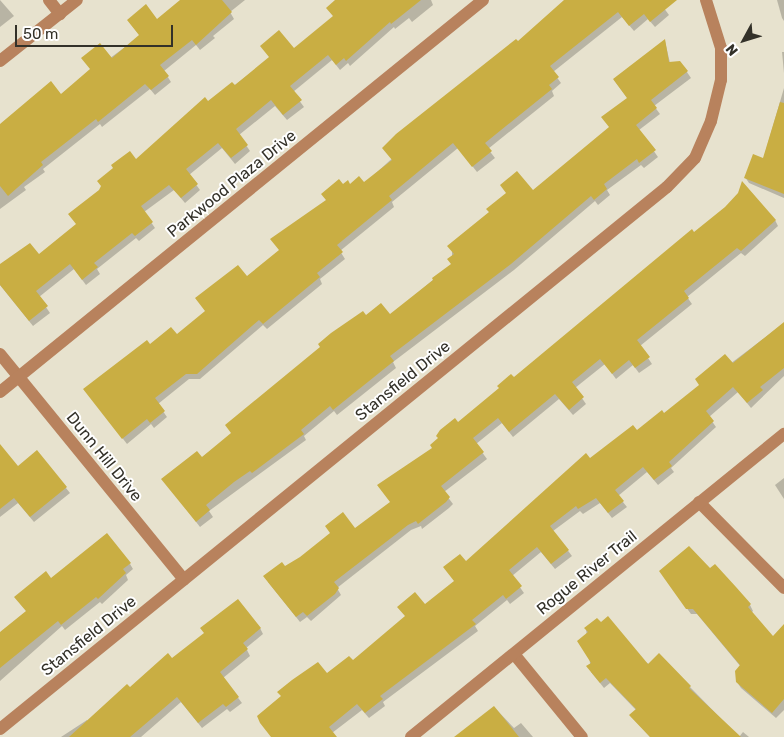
<!DOCTYPE html>
<style>
body{margin:0}
#map{position:relative;width:784px;height:737px;overflow:hidden;background:#e7e2ce;font-family:Rubik,sans-serif}
div>[style]{position:absolute}
[style*='--x']{left:calc(var(--x)*1px);top:calc(var(--y)*1px);width:calc(var(--w)*1px);rotate:calc(var(--a)*1deg)}
.shadow>*{inset:0;background:#0003}
.building>*{inset:0;background:#c9ae43}
.minor>*{height:12px;margin:-6px;padding:0 6px;transform-origin:6px;border-radius:6px;background:#b8825d}
span{translate:-50% -50%;white-space:nowrap;text-align:center;line-height:1.15;-webkit-text-stroke:4px #fff;paint-order:stroke}
.street-label{font-size:16px;color:#333129}
.north{position:absolute;left:719px;top:15px;width:50px;height:50px;-webkit-text-stroke:4px #fff;paint-order:stroke;rotate:231deg;font-size:14px;font-weight:700;line-height:20px;text-align:center;color:#333129}
.north::after{content:'';display:block;margin:auto;width:18px;height:22px;background:#333129;clip-path:polygon(50% 0,100% 100%,50% 72%,0 100%)}
.scale{position:absolute;left:15px;top:25px;width:158px;height:22px;box-sizing:border-box;border:2px solid #333129;border-top:0;padding-left:6px;font-size:15px;line-height:18px;white-space:nowrap;color:#333129;-webkit-text-stroke:4px #fff;paint-order:stroke}
</style>
<div id="map">
<div class="shadow">
<div style="clip-path:polygon(0 0,14px 16px,0 27px)"></div>
<div style="clip-path:polygon(182px 0,245px 0,230px 12px,234px 19px,213px 36px,215px 38px,200px 50px,196px 45px,164px 71px,171px 82px,155px 95px,150px 89px,102px 127px,100px 124px,43px 169px,45px 172px,24px 187px,26px 190px,0 209px,0 125px,60px 95px,140px 36px,128px 20px,157px 20px)"></div>
<div style="clip-path:polygon(337px 0,431px 0,433px 5px,412px 22px,409px 18px,395px 29px,394px 27px,350px 66px,348px 63px,340px 70px,332px 60px,293px 92px,304px 107px,287px 120px,275px 106px,239px 135px,250px 151px,235px 164px,222px 148px,189px 175px,200px 190px,185px 203px,174px 190px,144px 212px,155px 228px,139px 241px,136px 238px,97px 269px,100px 274px,86px 285px,74px 269px,39px 297px,50px 313px,33px 326px,0 285px,0 266px,38px 256px,77px 225px,136px 161px,270px 58px,262px 46px,294px 50px,334px 17px,327px 8px)"></div>
<div style="clip-path:polygon(566px 0,658px 0,669px 15px,655px 27px,648px 19px,634px 31px,622px 17px,553px 72px,561px 83px,552px 91px,554px 96px,488px 149px,495px 158px,477px 172px,458px 148px,392px 202px,394px 207px,340px 251px,345px 259px,320px 279px,322px 284px,267px 329px,263px 325px,200px 379px,189px 379px,158px 404px,167px 417px,154px 428px,151px 424px,127px 444px,85px 390px,149px 346px,176px 336px,280px 251px,272px 239px,327px 201px,322px 194px,343px 186px,364px 184px)"></div>
<div style="clip-path:polygon(777px 0,784px 0,784px 21px,782px 18px)"></div>
<div style="clip-path:polygon(665px 41px,670px 63px,680px 62px,691px 78px,654px 106px,660px 114px,639px 130px,658px 157px,644px 168px,641px 165px,607px 190px,610px 195px,598px 205px,595px 201px,514px 270px,393px 362px,396px 368px,337px 415px,334px 411px,304px 436px,306px 440px,209px 511px,213px 517px,200px 527px,163px 479px,201px 458px,232px 434px,366px 316px,390px 316px,452px 264px,452px 252px,490px 213px,488px 210px,533px 192px,610px 128px,628px 99px,614px 80px)"></div>
<div style="clip-path:polygon(782px 52px,784px 52px,784px 73px)"></div>
<div style="clip-path:polygon(784px 88px,784px 198px,749px 183px,745px 177px,763px 160px)"></div>
<div style="clip-path:polygon(775px 220px,778px 226px,745px 256px,741px 253px,687px 297px,692px 304px,640px 346px,652px 364px,639px 373px,633px 365px,616px 379px,605px 364px,575px 388px,586px 404px,573px 415px,559px 399px,513px 437px,502px 423px,476px 444px,487px 459px,444px 492px,453px 504px,449px 508px,422px 529px,421px 526px,411px 530px,337px 588px,341px 595px,311px 621px,307px 617px,300px 622px,268px 582px,285px 568px,355px 530px,391px 503px,433px 448px,458px 424px,694px 234px)"></div>
<div style="clip-path:polygon(784px 323px,784px 376px,751px 408px,738px 392px,709px 417px,716px 427px,671px 468px,674px 472px,658px 485px,647px 472px,618px 496px,627px 507px,612px 518px,600px 503px,583px 514px,580px 511px,553px 531px,572px 556px,555px 569px,541px 552px,512px 576px,524px 593px,510px 604px,507px 600px,475px 626px,478px 631px,383px 702px,385px 706px,369px 718px,362px 710px,332px 733px,271px 737px,327px 675px,352px 662px,406px 617px,399px 607px,425px 606px,455px 582px,466px 563px,590px 460px,664px 414px)"></div>
<div style="clip-path:polygon(37px 452px,70px 493px,34px 522px,18px 503px,0 517px,0 458px,18px 468px)"></div>
<div style="clip-path:polygon(784px 478px,784px 499px,775px 485px)"></div>
<div style="clip-path:polygon(130px 564px,133px 569px,126px 575px,128px 580px,102px 604px,100px 602px,65px 630px,62px 626px,0 681px,0 633px,27px 612px,15px 597px,51px 579px)"></div>
<div style="clip-path:polygon(710px 570px,735px 587px,750px 605px,753px 611px,751px 613px,773px 638px,784px 640px,784px 710px,776px 718px,741px 688px,737px 682px,741px 667px,697px 614px,691px 614px,664px 577px)"></div>
<div style="clip-path:polygon(260px 628px,263px 634px,246px 648px,250px 656px,223px 678px,242px 703px,230px 712px,227px 709px,202px 728px,181px 702px,141px 737px,61px 737px,87px 720px,88px 722px,172px 659px)"></div>
<div style="clip-path:polygon(586px 629px,690px 687px,739px 737px,650px 737px,631px 716px,636px 710px,610px 683px,604px 688px,591px 672px)"></div>
<div style="clip-path:polygon(494px 707px,514px 728px,521px 723px,533px 737px,456px 737px)"></div>
<div style="clip-path:polygon(743px 732px,749px 737px,739px 737px)"></div>
</div>
<div class="building">
<div style="clip-path:polygon(180px 0,222px 0,232px 12px,196px 45px,192px 40px,160px 65px,169px 76px,151px 90px,145px 84px,98px 122px,96px 119px,41px 162px,43px 165px,8px 196px,0 186px,0 124px,51px 81px,61px 94px,90px 69px,81px 58px,100px 43px,112px 58px,139px 35px,127px 20px,146px 4px,157px 19px)"></div>
<div style="clip-path:polygon(335px 0,421px 0,391px 24px,390px 22px,346px 61px,344px 58px,336px 65px,328px 55px,290px 86px,302px 100px,283px 115px,271px 100px,236px 129px,248px 145px,231px 158px,218px 143px,186px 169px,198px 184px,181px 198px,169px 185px,141px 206px,153px 222px,135px 236px,132px 233px,94px 263px,98px 267px,82px 280px,70px 264px,36px 291px,48px 306px,29px 321px,0 285px,0 264px,30px 243px,39px 254px,76px 224px,68px 214px,99px 190px,101px 186px,97px 181px,113px 168px,111px 165px,130px 151px,136px 159px,205px 97px,208px 101px,232px 82px,235px 85px,269px 57px,260px 46px,279px 30px,294px 48px,333px 16px,326px 8px)"></div>
<div style="clip-path:polygon(564px 0,677px 0,650px 22px,644px 14px,629px 26px,618px 12px,550px 66px,559px 77px,549px 85px,552px 89px,485px 143px,492px 151px,472px 167px,453px 143px,389px 196px,392px 200px,337px 245px,343px 252px,317px 273px,320px 277px,263px 324px,259px 320px,197px 374px,186px 374px,155px 398px,165px 411px,150px 423px,147px 419px,122px 439px,83px 389px,147px 340px,150px 344px,171px 327px,177px 334px,205px 311px,195px 298px,238px 265px,247px 276px,279px 250px,270px 239px,326px 200px,321px 194px,339px 179px,343px 184px,348px 180px,350px 184px,359px 176px,364px 182px,392px 160px,382px 148px,396px 134px,516px 39px,518px 41px)"></div>
<div style="clip-path:polygon(665px 39px,669px 62px,680px 61px,688px 71px,651px 100px,657px 108px,636px 125px,656px 150px,639px 163px,637px 159px,604px 184px,607px 189px,594px 200px,591px 196px,511px 264px,390px 356px,394px 361px,333px 410px,330px 406px,301px 430px,304px 434px,252px 473px,250px 471px,234px 482px,206px 505px,210px 510px,196px 522px,161px 479px,197px 451px,202px 457px,231px 433px,225px 425px,320px 347px,318px 344px,331px 333px,363px 311px,366px 315px,381px 303px,390px 314px,433px 280px,432px 278px,451px 264px,447px 259px,454px 254px,447px 246px,489px 212px,486px 209px,506px 193px,500px 185px,517px 171px,533px 190px,609px 127px,601px 117px,627px 98px,613px 79px)"></div>
<div style="clip-path:polygon(780px 102px,784px 103px,784px 194px,744px 178px,753px 154px,763px 158px)"></div>
<div style="clip-path:polygon(742px 181px,776px 220px,741px 251px,737px 248px,684px 291px,689px 298px,637px 340px,650px 357px,635px 368px,629px 360px,612px 374px,600px 359px,572px 382px,584px 397px,569px 410px,555px 394px,509px 432px,498px 418px,473px 438px,484px 452px,441px 486px,450px 497px,446px 502px,418px 524px,416px 521px,408px 525px,334px 582px,339px 588px,335px 594px,307px 616px,303px 612px,296px 617px,263px 576px,282px 562px,285px 566px,300px 557px,330px 533px,325px 526px,343px 512px,355px 528px,390px 502px,377px 485px,432px 448px,430px 445px,438px 438px,436px 436px,440px 430px,455px 418px,458px 422px,499px 388px,497px 386px,511px 374px,514px 377px,692px 229px,694px 232px,725px 207px,738px 193px)"></div>
<div style="clip-path:polygon(784px 322px,784px 368px,760px 387px,763px 390px,747px 403px,733px 387px,706px 411px,714px 421px,669px 462px,672px 466px,654px 480px,643px 467px,615px 490px,624px 501px,608px 513px,596px 498px,578px 509px,576px 506px,550px 526px,569px 550px,551px 564px,537px 547px,509px 570px,522px 586px,506px 599px,503px 595px,472px 620px,476px 624px,380px 696px,383px 699px,365px 713px,357px 704px,329px 727px,337px 737px,271px 737px,260px 723px,257px 716px,281px 696px,277px 692px,292px 680px,318px 662px,327px 673px,349px 656px,353px 660px,405px 616px,397px 607px,415px 592px,425px 604px,454px 581px,443px 567px,460px 554px,466px 561px,586px 453px,590px 458px,633px 425px,637px 430px,662px 410px,664px 413px,699px 385px,695px 379px,725px 354px,733px 363px)"></div>
<div style="clip-path:polygon(0 444px,18px 466px,37px 450px,67px 487px,30px 517px,14px 498px,0 509px)"></div>
<div style="clip-path:polygon(107px 533px,131px 563px,123px 569px,126px 573px,98px 599px,96px 597px,61px 625px,58px 621px,0 668px,0 632px,26px 611px,14px 597px,46px 571px,51px 578px)"></div>
<div style="clip-path:polygon(689px 546px,710px 568px,715px 564px,736px 587px,751px 604px,748px 607px,773px 636px,784px 624px,784px 699px,772px 713px,736px 682px,735px 671px,740px 665px,693px 609px,686px 609px,659px 571px)"></div>
<div style="clip-path:polygon(238px 599px,261px 628px,243px 643px,248px 649px,220px 672px,239px 697px,226px 707px,223px 704px,198px 723px,177px 697px,130px 737px,69px 737px,127px 684px,130px 687px,168px 653px,172px 658px,204px 633px,200px 628px)"></div>
<div style="clip-path:polygon(608px 616px,648px 664px,659px 653px,691px 686px,689px 688px,741px 737px,650px 737px,629px 715px,636px 709px,606px 678px,600px 683px,586px 666px,591px 663px,577px 641px,588px 632px,584px 628px,597px 618px,601px 622px)"></div>
<div style="clip-path:polygon(494px 706px,519px 737px,454px 737px)"></div>
</div>
<div class="minor">
<div style="--x:49;--y:0;--w:18;--a:52"></div>
<div style="--x:0;--y:61;--w:98;--a:-38.4"></div>
<div style="--x:0;--y:354;--w:291;--a:50.8"></div>
<div style="--x:0;--y:392;--w:622;--a:-39.06"></div>
<div style="--x:699;--y:502;--w:121;--a:45.3"></div>
<div style="--x:514;--y:654;--w:107;--a:50.7"></div>
<div style="--x:0;--y:729;--w:859;--a:-39.1"></div>
<div style="--x:667;--y:187;--w:40;--a:-46"></div>
<div style="--x:695;--y:158;--w:40;--a:-66.6"></div>
<div style="--x:711;--y:121;--w:42;--a:-76.3"></div>
<div style="--x:721;--y:80;--w:32;--a:-90"></div>
<div style="--x:721;--y:48;--w:50;--a:-107.4"></div>
<div style="--x:411;--y:737;--w:481;--a:-39.1"></div>
</div>
<div class="street-label">
<span style="left:232px;top:184px;rotate:-39deg">Parkwood Plaza Drive</span>
<span style="left:403px;top:381px;rotate:-39deg">Stansfield Drive</span>
<span style="left:104px;top:457px;rotate:51deg">Dunn Hill Drive</span>
<span style="left:587px;top:573px;rotate:-39deg">Rogue River Trail</span>
<span style="left:89px;top:636px;rotate:-39deg">Stansfield Drive</span>
</div>
<div class="north">N</div>
<div class="scale">50 m</div>
</div>
